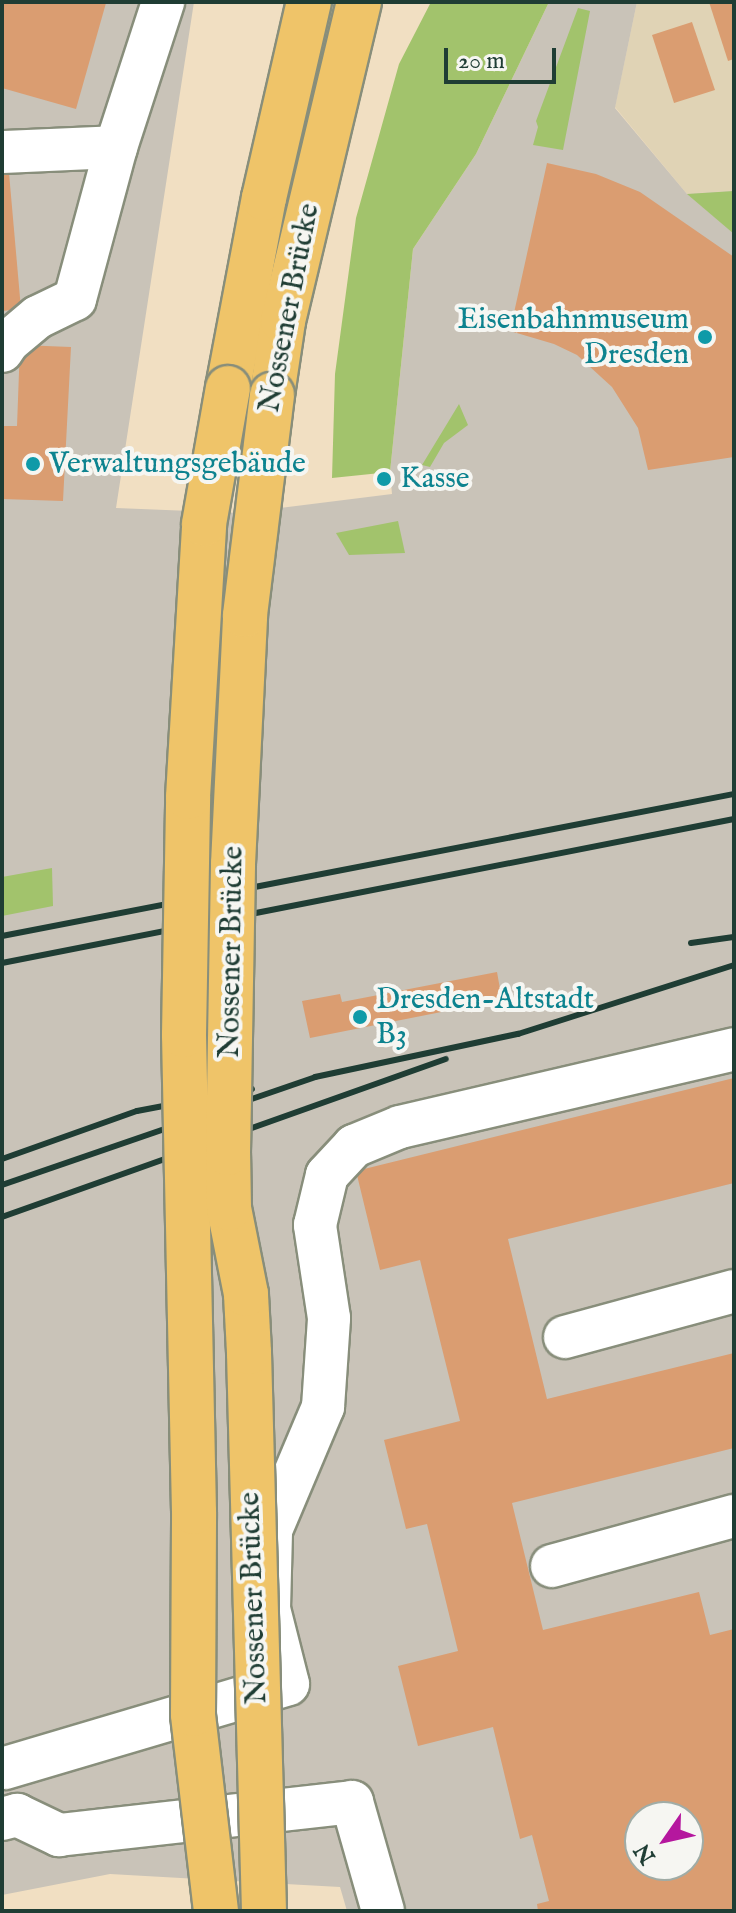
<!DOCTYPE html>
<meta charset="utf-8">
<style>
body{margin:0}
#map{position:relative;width:736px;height:1913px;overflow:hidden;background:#f1dfc2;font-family:"IM FELL English",serif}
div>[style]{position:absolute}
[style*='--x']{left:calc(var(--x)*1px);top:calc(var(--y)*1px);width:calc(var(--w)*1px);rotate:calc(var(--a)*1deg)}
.built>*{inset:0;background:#e0d3b5}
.industrial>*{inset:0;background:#c9c3b8}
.green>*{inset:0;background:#a2c36c}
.building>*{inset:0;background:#da9d71}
.roads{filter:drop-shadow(2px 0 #888e7b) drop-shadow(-2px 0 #888e7b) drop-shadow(0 2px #888e7b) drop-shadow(0 -2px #888e7b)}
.minor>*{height:42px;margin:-21px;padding:0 21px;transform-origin:21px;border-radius:21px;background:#fff}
.major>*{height:44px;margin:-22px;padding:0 22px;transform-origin:22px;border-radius:22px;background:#efc469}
.rail>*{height:6px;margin:-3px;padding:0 3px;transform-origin:3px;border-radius:3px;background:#1f3d34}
.bridges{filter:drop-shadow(2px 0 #888e7b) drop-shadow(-2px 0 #888e7b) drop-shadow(0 2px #888e7b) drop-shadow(0 -2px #888e7b)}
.major-bridge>*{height:44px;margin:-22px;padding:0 22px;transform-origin:22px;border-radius:22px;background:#efc469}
.dots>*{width:22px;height:22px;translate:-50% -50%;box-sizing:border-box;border:4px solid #f6f6f2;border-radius:50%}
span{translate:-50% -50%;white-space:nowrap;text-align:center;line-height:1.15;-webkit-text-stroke:8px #f6f6f2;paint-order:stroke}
.street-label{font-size:30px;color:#1f3d34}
.culture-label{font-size:30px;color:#0d838f}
.right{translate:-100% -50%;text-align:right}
.left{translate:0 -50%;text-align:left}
.frame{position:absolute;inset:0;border:4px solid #1f3d34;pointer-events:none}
.north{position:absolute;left:624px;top:1801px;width:80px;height:80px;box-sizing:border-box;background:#f6f6f2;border:2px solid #a0aca6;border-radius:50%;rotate:236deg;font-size:22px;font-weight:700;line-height:32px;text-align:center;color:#1f3d34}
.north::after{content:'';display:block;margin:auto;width:28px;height:36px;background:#b5179e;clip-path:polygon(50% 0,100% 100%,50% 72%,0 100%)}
.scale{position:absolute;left:444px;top:48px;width:112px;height:36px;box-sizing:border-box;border:4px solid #1f3d34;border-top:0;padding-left:10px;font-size:24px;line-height:28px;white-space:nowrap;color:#1f3d34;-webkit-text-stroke:6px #f6f6f2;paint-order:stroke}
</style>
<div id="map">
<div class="built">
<div style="clip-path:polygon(637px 2px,734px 2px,734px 191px,687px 194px,615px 107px)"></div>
</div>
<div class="industrial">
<div style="clip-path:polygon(evenodd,2px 2px,194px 2px,116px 508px,240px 513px,392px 494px,390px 472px,413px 249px,476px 154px,549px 2px,637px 2px,615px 108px,687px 194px,734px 191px,734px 1911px,347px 1911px,340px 1887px,110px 1874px,2px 1895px,2px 2px,640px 1817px,688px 1817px,688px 1865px,640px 1865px,640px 1817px)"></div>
</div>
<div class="green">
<div style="clip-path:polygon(431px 2px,549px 2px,476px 154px,413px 249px,390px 472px,332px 478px,335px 374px,356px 218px,399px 64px)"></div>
<div style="clip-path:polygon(578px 8px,590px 11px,563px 150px,533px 145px,538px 127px,536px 121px)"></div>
<div style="clip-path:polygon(734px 191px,734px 234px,687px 194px)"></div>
<div style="clip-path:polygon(459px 404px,468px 425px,444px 443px,430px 467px,422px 465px)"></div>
<div style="clip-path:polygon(398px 521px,405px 553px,349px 555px,336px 533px)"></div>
<div style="clip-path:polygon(52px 868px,53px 906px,2px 916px,2px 877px)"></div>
</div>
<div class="building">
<div style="clip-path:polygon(2px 2px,106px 3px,76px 109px,2px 88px)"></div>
<div style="clip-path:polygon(709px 2px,734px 2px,734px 59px,728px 61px)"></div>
<div style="clip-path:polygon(692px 22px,715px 90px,674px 103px,652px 35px)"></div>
<div style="clip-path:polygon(547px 163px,596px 174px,640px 192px,734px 257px,734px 457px,648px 470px,638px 428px,612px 387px,577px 355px,554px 344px,510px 331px)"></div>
<div style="clip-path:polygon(9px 173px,21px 309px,2px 311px,2px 174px)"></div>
<div style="clip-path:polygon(20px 345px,71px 347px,63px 501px,2px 499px,2px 426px,17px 426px)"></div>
<div style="clip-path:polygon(497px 972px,502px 1000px,310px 1038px,302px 1001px,340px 994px,342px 1002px)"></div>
<div style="clip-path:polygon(evenodd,734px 1078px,734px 1183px,508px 1239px,547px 1399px,734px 1353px,734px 1448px,512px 1503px,543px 1630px,699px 1592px,710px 1635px,734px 1629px,734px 1911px,538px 1911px,537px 1904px,549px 1901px,532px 1835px,520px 1839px,493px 1727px,418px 1746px,398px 1666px,458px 1651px,427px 1524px,406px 1529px,384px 1440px,460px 1421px,420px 1260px,380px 1270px,356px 1171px,734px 1078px,640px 1817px,688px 1817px,688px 1865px,640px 1865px,640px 1817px)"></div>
</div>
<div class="roads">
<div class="minor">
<div style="--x:2;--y:152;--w:114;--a:-2.5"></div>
<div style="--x:2;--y:351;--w:11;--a:-56"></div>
<div style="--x:8;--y:342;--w:39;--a:-40"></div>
<div style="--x:38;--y:317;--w:41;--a:-25.9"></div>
<div style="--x:75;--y:299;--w:157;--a:-74.9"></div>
<div style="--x:116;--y:147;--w:152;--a:-72"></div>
<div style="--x:565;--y:1337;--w:175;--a:-15.2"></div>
<div style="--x:552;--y:1566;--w:189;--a:-15.4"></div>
<div style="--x:5;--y:1768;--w:295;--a:-16.5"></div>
<div style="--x:288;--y:1684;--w:77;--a:-104.2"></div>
<div style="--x:269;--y:1609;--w:79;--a:-88.5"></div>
<div style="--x:271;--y:1530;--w:134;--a:-67.1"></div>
<div style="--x:323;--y:1407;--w:89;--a:-86.1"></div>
<div style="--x:329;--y:1318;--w:94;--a:-98.6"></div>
<div style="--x:315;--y:1225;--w:51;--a:-76.5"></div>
<div style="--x:327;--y:1175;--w:40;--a:-47"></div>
<div style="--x:354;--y:1146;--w:50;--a:-22.4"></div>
<div style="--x:400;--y:1127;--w:343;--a:-13.1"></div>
<div style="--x:2;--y:1819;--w:16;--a:-15"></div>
<div style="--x:17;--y:1815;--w:47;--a:25.5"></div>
<div style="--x:59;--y:1835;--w:295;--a:-6.4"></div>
<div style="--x:352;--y:1802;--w:113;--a:74.1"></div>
</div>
<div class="major">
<div style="--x:228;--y:388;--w:193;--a:-79.3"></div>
<div style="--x:264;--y:198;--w:201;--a:-77.1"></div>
<div style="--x:272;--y:395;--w:75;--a:-81.5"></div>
<div style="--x:283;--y:321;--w:328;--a:-76.6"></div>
</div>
</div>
<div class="rail">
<div style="--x:2;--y:936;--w:746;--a:-10.98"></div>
<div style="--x:691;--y:943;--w:43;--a:-7.9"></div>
<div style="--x:2;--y:963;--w:746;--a:-11.13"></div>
<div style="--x:2;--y:1159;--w:143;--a:-19.6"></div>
<div style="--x:137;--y:1111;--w:117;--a:-10.8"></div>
<div style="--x:2;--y:1185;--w:331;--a:-19"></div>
<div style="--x:315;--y:1077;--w:208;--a:-12"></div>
<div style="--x:518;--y:1034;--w:227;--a:-17.7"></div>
<div style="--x:2;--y:1217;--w:471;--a:-19.6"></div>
</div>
<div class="bridges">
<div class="major-bridge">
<div style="--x:216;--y:1911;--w:198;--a:-96.7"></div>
<div style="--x:193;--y:1714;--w:202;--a:-89.7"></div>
<div style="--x:194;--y:1512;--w:477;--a:-91.2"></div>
<div style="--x:184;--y:1035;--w:238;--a:-89"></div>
<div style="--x:188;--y:797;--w:273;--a:-86.6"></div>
<div style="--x:204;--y:524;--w:138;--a:-80"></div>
<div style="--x:264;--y:1911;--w:559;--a:-91.54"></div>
<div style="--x:249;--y:1352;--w:58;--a:-93"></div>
<div style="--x:246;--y:1294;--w:88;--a:-101.2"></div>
<div style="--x:229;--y:1208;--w:55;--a:-91"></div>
<div style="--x:228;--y:1153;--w:289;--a:-89"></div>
<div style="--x:233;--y:864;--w:249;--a:-87.2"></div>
<div style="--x:245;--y:615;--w:222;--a:-83"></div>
</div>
</div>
<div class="dots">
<div style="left:705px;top:337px;background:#0f9aa8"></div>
<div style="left:33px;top:464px;background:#0f9aa8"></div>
<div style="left:384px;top:479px;background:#0f9aa8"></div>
<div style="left:360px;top:1017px;background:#0f9aa8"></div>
</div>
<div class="street-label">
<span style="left:290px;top:308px;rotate:-79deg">Nossener Brücke</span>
<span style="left:232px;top:952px;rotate:-89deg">Nossener Brücke</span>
<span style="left:254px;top:1598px;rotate:-92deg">Nossener Brücke</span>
</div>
<div class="culture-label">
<span class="right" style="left:689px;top:337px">Eisenbahnmuseum<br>Dresden</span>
<span class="left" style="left:49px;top:464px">Verwaltungsgebäude</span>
<span class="left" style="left:400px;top:479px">Kasse</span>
<span class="left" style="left:376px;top:1017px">Dresden-Altstadt<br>B3</span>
</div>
<div class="frame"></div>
<div class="north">N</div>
<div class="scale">20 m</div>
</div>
